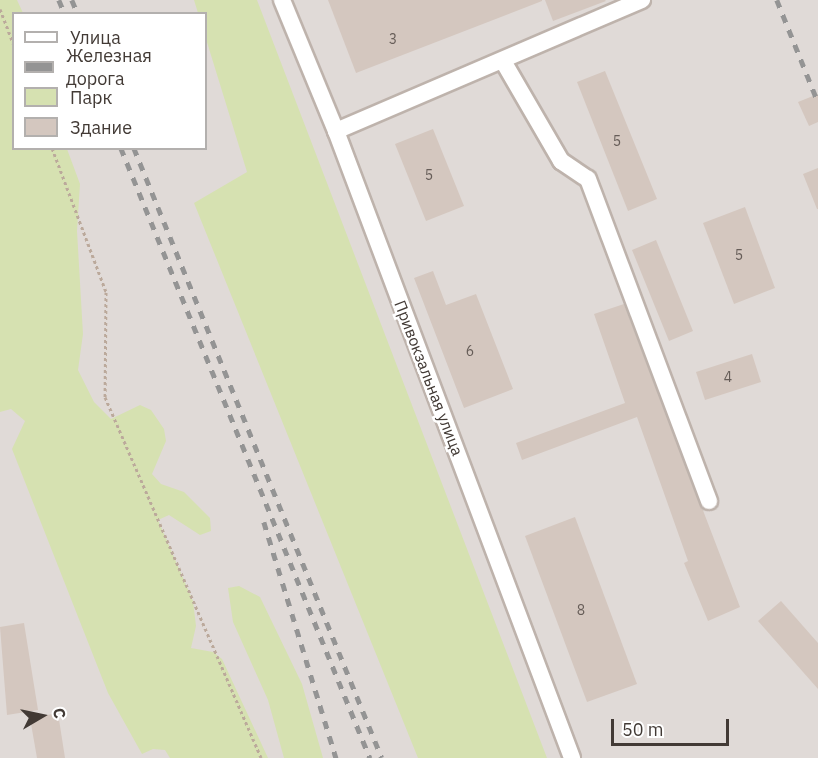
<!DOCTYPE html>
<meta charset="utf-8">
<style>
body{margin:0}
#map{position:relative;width:818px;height:758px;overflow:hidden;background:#f1eae5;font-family:"IBM Plex Sans",sans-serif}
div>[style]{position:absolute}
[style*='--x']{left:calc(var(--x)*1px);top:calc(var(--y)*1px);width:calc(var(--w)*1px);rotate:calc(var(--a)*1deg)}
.industrial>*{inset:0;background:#e0dad7}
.green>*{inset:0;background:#d6e1b1}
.building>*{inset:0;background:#d4c7bf}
.path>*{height:3px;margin-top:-1.5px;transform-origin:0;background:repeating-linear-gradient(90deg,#bba99b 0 3px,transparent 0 6px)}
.roads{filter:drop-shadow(2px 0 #beb3ac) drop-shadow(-2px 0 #beb3ac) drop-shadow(0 2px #beb3ac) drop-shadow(0 -2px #beb3ac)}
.minor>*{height:16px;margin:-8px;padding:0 8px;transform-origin:8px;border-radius:8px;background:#fff}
.rail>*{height:4.5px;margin-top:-2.25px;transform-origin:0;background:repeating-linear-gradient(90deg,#949494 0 8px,transparent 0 16px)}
span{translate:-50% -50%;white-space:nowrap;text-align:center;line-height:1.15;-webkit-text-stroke:5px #fff;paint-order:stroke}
.number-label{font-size:14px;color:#665d58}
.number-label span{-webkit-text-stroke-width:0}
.street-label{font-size:16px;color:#423a35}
.legend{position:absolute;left:12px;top:12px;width:195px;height:138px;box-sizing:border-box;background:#fff;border:2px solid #b3b0ae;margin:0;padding:8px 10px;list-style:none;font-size:18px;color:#423a35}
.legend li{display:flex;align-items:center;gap:12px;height:30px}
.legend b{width:30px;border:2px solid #b3b0ae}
.north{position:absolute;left:12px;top:686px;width:60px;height:60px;-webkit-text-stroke:4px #fff;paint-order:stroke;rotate:81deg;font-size:16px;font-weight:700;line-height:24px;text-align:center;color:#423a35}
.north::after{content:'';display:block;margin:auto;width:21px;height:27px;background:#423a35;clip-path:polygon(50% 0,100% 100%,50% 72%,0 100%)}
.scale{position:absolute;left:611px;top:719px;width:118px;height:27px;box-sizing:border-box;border:3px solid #423a35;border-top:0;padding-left:8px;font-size:18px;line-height:21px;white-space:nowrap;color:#423a35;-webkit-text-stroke:4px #fff;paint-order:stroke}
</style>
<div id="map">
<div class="industrial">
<div style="clip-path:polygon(evenodd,0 0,818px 0,818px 758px,0 758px,0 0,14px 14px,206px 14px,206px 148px,14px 148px,14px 14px)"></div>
</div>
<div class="green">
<div style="clip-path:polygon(0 0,17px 0,23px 13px,14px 14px,14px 148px,67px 149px,80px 184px,77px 231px,83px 334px,78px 370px,94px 402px,111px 419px,140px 405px,151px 410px,164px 429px,166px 441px,152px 474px,161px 484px,184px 492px,210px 518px,211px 531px,200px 535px,169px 515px,158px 520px,193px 601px,196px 626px,191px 648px,213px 652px,222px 659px,268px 758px,170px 758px,165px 750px,153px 749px,142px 754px,108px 693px,12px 449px,25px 421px,11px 409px,0 412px)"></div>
<div style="clip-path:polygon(194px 0,257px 0,547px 758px,418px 758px,194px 203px,247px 172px,206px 39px,206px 14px,198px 13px)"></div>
<div style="clip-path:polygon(239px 586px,260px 597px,302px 684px,323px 758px,284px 758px,268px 700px,233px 622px,228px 588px)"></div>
</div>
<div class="building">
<div style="clip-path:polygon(328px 0,542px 0,542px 1px,356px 73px)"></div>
<div style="clip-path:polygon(545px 0,605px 0,606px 1px,553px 21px)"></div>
<div style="clip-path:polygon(605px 71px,657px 199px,628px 211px,577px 82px)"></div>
<div style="clip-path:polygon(818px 94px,818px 122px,809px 126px,798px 102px)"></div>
<div style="clip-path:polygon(433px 129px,464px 206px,426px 221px,395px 144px)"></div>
<div style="clip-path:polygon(818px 168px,818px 209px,817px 209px,803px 174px)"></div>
<div style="clip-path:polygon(745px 207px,775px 288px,734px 304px,703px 223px)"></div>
<div style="clip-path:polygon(656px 240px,693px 331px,669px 341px,632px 250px)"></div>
<div style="clip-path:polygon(433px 271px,446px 305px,476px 294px,513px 389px,464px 408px,414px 278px)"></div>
<div style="clip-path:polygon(624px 304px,740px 607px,708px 621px,684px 563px,688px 561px,637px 417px,522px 460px,516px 443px,625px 403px,594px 314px)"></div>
<div style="clip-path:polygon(752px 354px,761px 382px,705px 400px,696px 372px)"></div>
<div style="clip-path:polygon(575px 517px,637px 684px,587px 702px,525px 536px)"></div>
<div style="clip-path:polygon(781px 601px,818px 643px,818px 689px,758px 621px)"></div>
<div style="clip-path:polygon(24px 623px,38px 710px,7px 715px,0 627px)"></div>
<div style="clip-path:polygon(58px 713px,65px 758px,37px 758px,30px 718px)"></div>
</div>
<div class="path">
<div style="--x:0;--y:9;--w:39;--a:69"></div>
<div style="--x:52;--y:148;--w:154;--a:69.4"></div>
<div style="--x:106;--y:292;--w:105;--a:90.5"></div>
<div style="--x:105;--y:397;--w:393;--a:66.6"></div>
</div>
<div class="roads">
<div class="minor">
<div style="--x:282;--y:0;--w:142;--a:67.6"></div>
<div style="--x:336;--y:131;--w:670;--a:69.37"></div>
<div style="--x:503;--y:61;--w:116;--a:59.9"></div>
<div style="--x:561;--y:161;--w:32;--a:34"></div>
<div style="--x:588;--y:179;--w:344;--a:69.4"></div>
<div style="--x:336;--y:131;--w:333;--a:-23.2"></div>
</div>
</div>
<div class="rail">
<div style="--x:59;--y:0;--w:15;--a:67"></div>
<div style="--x:72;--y:0;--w:15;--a:67"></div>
<div style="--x:777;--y:0;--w:110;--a:68.1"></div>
<div style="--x:121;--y:148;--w:659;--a:67.79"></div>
<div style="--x:134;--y:148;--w:658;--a:67.88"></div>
<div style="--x:264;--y:522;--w:247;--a:73"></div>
</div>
<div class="number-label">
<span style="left:393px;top:39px">3</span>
<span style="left:617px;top:141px">5</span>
<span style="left:429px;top:175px">5</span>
<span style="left:739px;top:255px">5</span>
<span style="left:470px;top:351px">6</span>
<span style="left:728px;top:377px">4</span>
<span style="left:581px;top:610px">8</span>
</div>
<div class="street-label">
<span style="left:429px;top:378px;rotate:69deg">Привокзальная улица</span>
</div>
<ul class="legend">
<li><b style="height:8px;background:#fff"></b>Улица</li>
<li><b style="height:8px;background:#949494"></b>Железная дорога</li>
<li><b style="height:16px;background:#d6e1b1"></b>Парк</li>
<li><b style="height:16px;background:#d4c7bf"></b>Здание</li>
</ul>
<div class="north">С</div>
<div class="scale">50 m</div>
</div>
